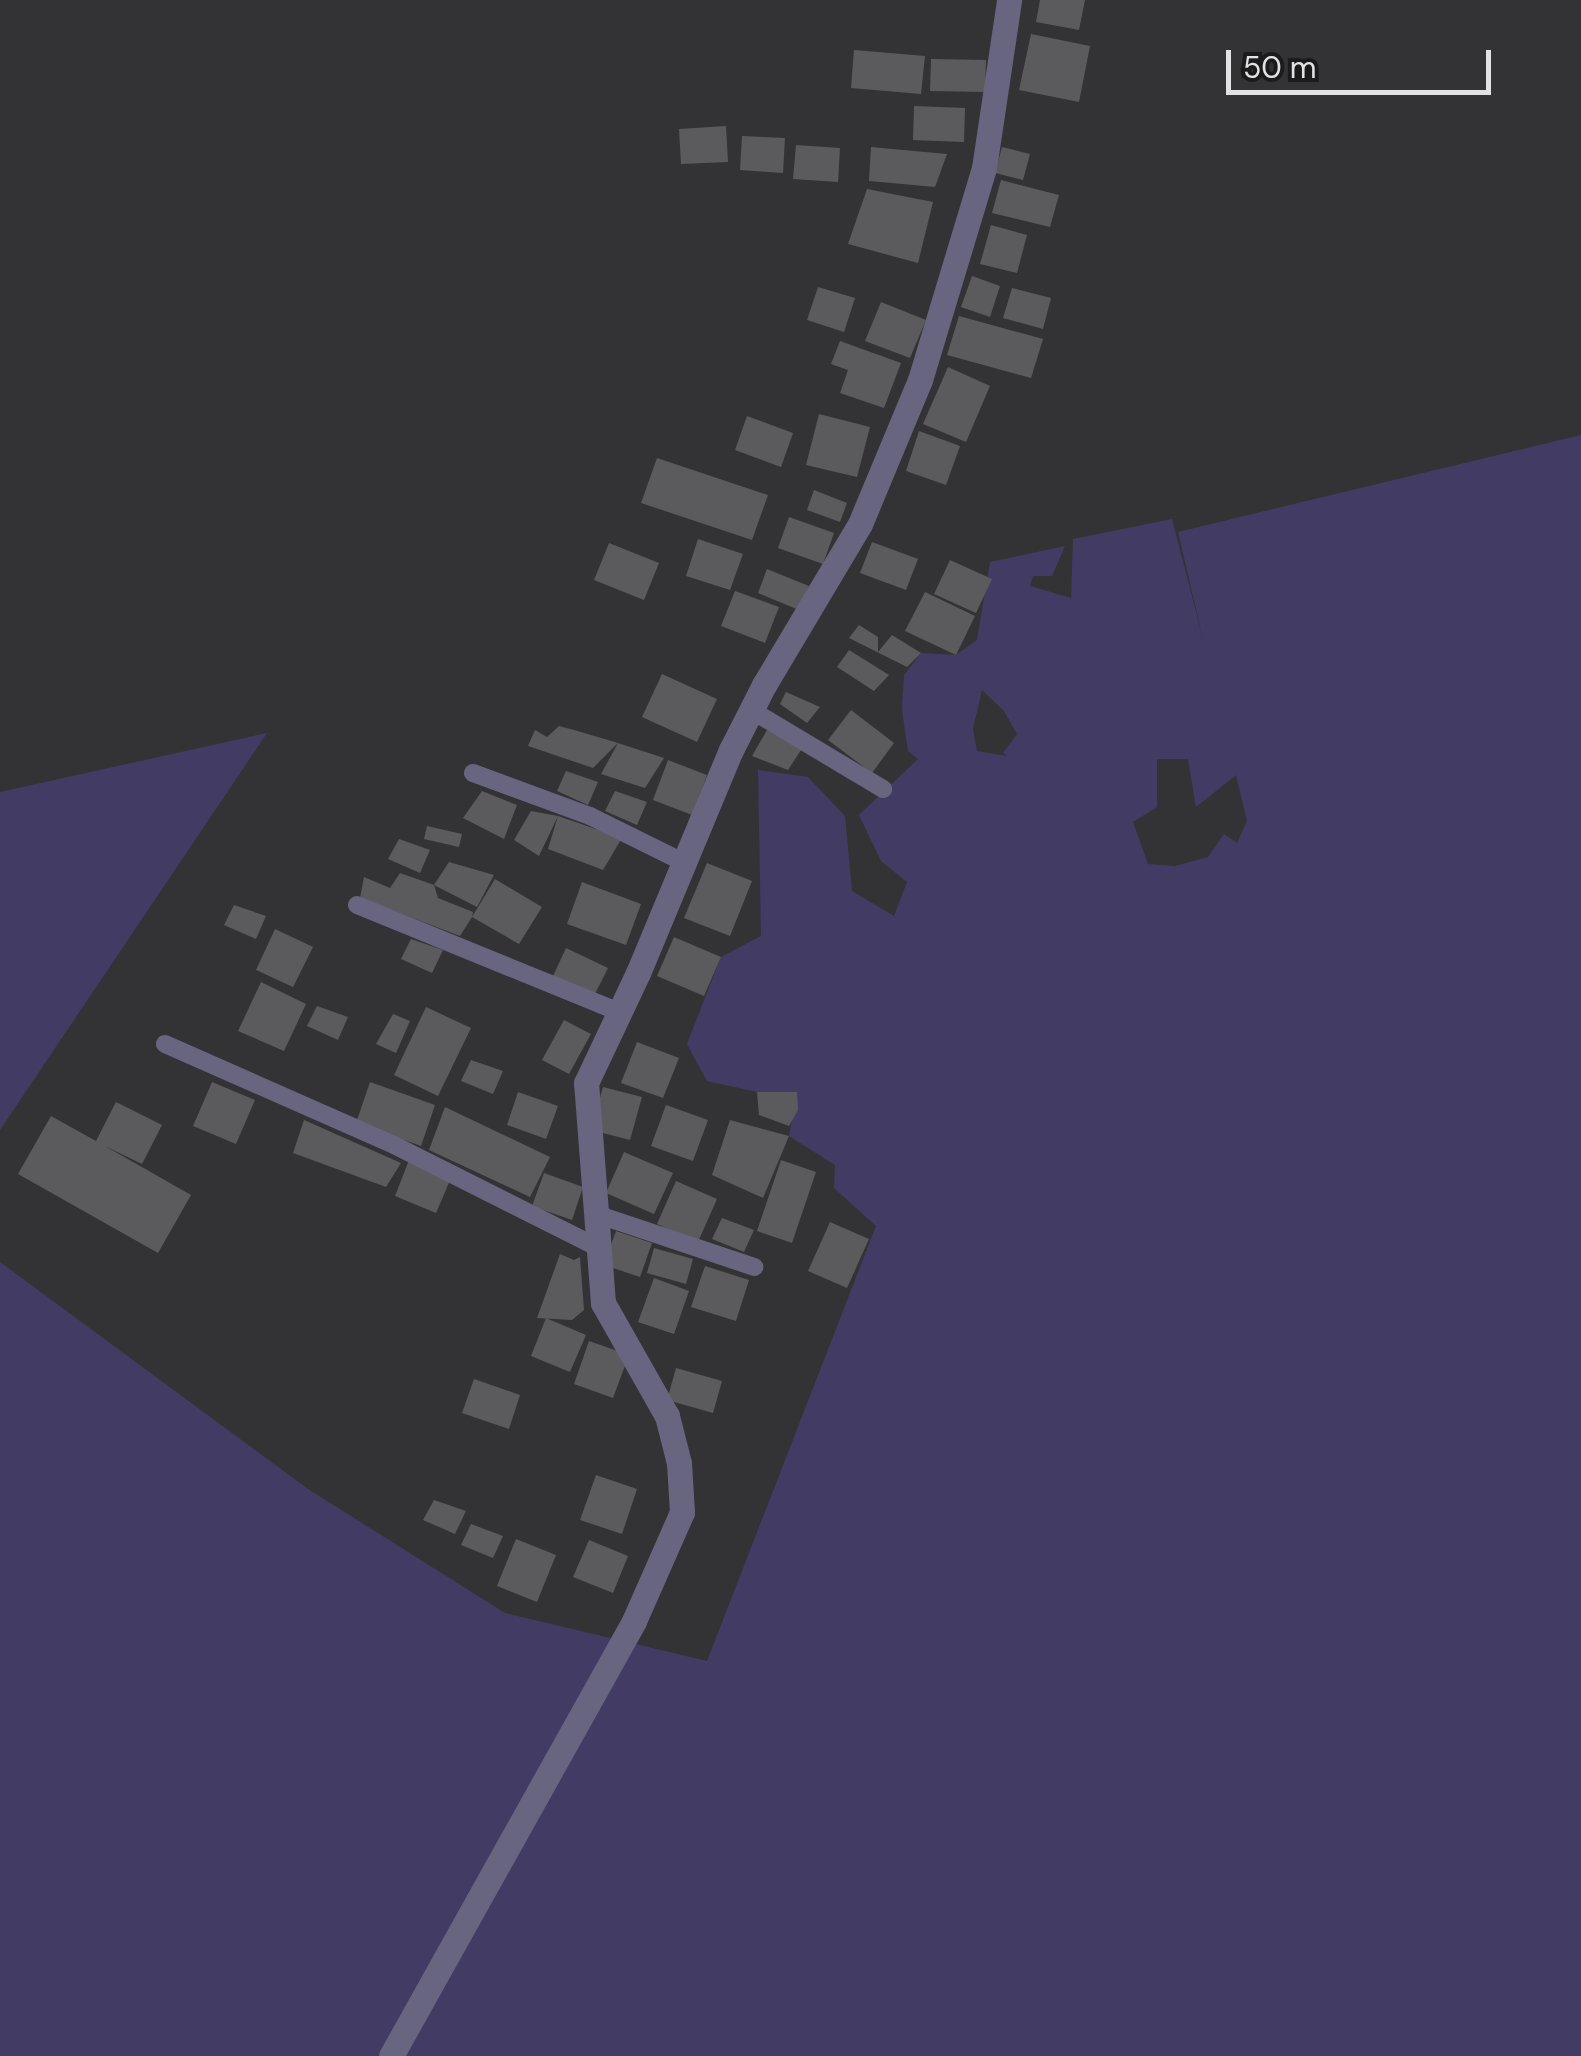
<!DOCTYPE html>
<style>
body{margin:0}
#map{position:relative;width:1581px;height:2056px;overflow:hidden;background:#333336;font-family:"DM Sans",sans-serif}
div>[style]{position:absolute}
[style*='--x']{left:calc(var(--x)*1px);top:calc(var(--y)*1px);width:calc(var(--w)*1px);rotate:calc(var(--a)*1deg)}
.green>*{inset:0;background:#423c64}
.building>*{inset:0;background:#5b5b5e}
.service>*{height:18px;margin:-9px;padding:0 9px;transform-origin:9px;border-radius:9px;background:#686581}
.minor>*{height:25px;margin:-12.5px;padding:0 12.5px;transform-origin:12.5px;border-radius:12.5px;background:#686581}
span{translate:-50% -50%;white-space:nowrap;text-align:center;line-height:1.15;-webkit-text-stroke:8px #1b1b1c;paint-order:stroke}
.scale{position:absolute;left:1226px;top:50px;width:265px;height:45px;box-sizing:border-box;border:5px solid #e2e2e4;border-top:0;padding-left:12px;font-size:30px;line-height:35px;white-space:nowrap;color:#e2e2e4;-webkit-text-stroke:8px #1b1b1c;paint-order:stroke}
</style>
<div id="map">
<div class="green">
<div style="clip-path:polygon(evenodd,1581px 435px,1581px 2056px,0 2056px,0 1262px,308px 1489px,505px 1613px,707px 1661px,876px 1226px,834px 1188px,835px 1165px,789px 1136px,797px 1092px,757px 1092px,707px 1081px,687px 1044px,721px 957px,761px 936px,758px 770px,808px 777px,845px 816px,852px 891px,894px 916px,907px 882px,881px 861px,859px 815px,918px 759px,908px 751px,902px 710px,904px 675px,921px 653px,956px 655px,977px 640px,990px 562px,1065px 546px,1052px 576px,1033px 576px,1030px 586px,1071px 598px,1073px 539px,1172px 519px,1203px 639px,1178px 532px,1581px 435px,982px 690px,1004px 711px,1017px 734px,1003px 753px,1007px 756px,977px 751px,973px 729px,982px 690px,1581px 435px,1157px 759px,1188px 759px,1196px 807px,1236px 775px,1247px 821px,1237px 843px,1224px 834px,1208px 857px,1175px 866px,1148px 864px,1133px 822px,1157px 807px,1157px 759px)"></div>
<div style="clip-path:polygon(267px 733px,0 1130px,0 792px)"></div>
</div>
<div class="building">
<div style="clip-path:polygon(1040px 0,1085px 0,1079px 30px,1036px 22px)"></div>
<div style="clip-path:polygon(1031px 34px,1090px 46px,1079px 102px,1019px 90px)"></div>
<div style="clip-path:polygon(854px 50px,925px 56px,921px 94px,851px 88px)"></div>
<div style="clip-path:polygon(931px 59px,986px 60px,985px 92px,930px 91px)"></div>
<div style="clip-path:polygon(914px 106px,965px 108px,964px 142px,913px 140px)"></div>
<div style="clip-path:polygon(726px 126px,728px 162px,681px 164px,679px 129px)"></div>
<div style="clip-path:polygon(742px 136px,785px 138px,783px 173px,740px 170px)"></div>
<div style="clip-path:polygon(796px 145px,840px 148px,838px 182px,793px 179px)"></div>
<div style="clip-path:polygon(871px 147px,947px 154px,935px 187px,869px 181px)"></div>
<div style="clip-path:polygon(1002px 147px,1030px 154px,1023px 180px,995px 173px)"></div>
<div style="clip-path:polygon(1001px 180px,1059px 195px,1050px 227px,992px 213px)"></div>
<div style="clip-path:polygon(867px 189px,933px 202px,918px 263px,848px 244px)"></div>
<div style="clip-path:polygon(991px 225px,1027px 235px,1017px 273px,980px 264px)"></div>
<div style="clip-path:polygon(972px 276px,1000px 286px,990px 317px,961px 307px)"></div>
<div style="clip-path:polygon(818px 287px,855px 298px,844px 332px,807px 320px)"></div>
<div style="clip-path:polygon(1012px 288px,1051px 298px,1043px 329px,1003px 318px)"></div>
<div style="clip-path:polygon(881px 302px,926px 320px,910px 358px,865px 341px)"></div>
<div style="clip-path:polygon(959px 316px,1043px 339px,1031px 378px,947px 355px)"></div>
<div style="clip-path:polygon(840px 341px,901px 363px,884px 408px,840px 393px,848px 370px,831px 364px)"></div>
<div style="clip-path:polygon(948px 367px,990px 386px,966px 442px,923px 424px)"></div>
<div style="clip-path:polygon(819px 414px,870px 427px,857px 477px,806px 465px)"></div>
<div style="clip-path:polygon(747px 416px,793px 433px,781px 467px,735px 450px)"></div>
<div style="clip-path:polygon(919px 431px,960px 446px,946px 485px,906px 471px)"></div>
<div style="clip-path:polygon(657px 458px,768px 495px,752px 540px,641px 503px)"></div>
<div style="clip-path:polygon(814px 490px,847px 503px,840px 522px,807px 510px)"></div>
<div style="clip-path:polygon(789px 517px,834px 533px,823px 564px,778px 548px)"></div>
<div style="clip-path:polygon(698px 539px,743px 554px,730px 590px,686px 576px)"></div>
<div style="clip-path:polygon(872px 542px,918px 559px,906px 590px,860px 573px)"></div>
<div style="clip-path:polygon(609px 543px,659px 563px,644px 600px,594px 580px)"></div>
<div style="clip-path:polygon(950px 560px,992px 579px,976px 613px,934px 594px)"></div>
<div style="clip-path:polygon(767px 569px,809px 586px,799px 610px,758px 593px)"></div>
<div style="clip-path:polygon(735px 591px,779px 607px,765px 643px,721px 626px)"></div>
<div style="clip-path:polygon(925px 592px,975px 616px,956px 655px,905px 631px)"></div>
<div style="clip-path:polygon(859px 625px,878px 637px,878px 652px,892px 635px,921px 653px,907px 667px,849px 638px)"></div>
<div style="clip-path:polygon(849px 650px,889px 675px,874px 691px,837px 667px)"></div>
<div style="clip-path:polygon(662px 674px,717px 699px,697px 742px,642px 717px)"></div>
<div style="clip-path:polygon(786px 692px,820px 707px,807px 723px,780px 704px)"></div>
<div style="clip-path:polygon(851px 710px,894px 743px,872px 773px,828px 740px)"></div>
<div style="clip-path:polygon(559px 726px,574px 730px,618px 743px,593px 768px,528px 746px,535px 730px,547px 737px)"></div>
<div style="clip-path:polygon(767px 730px,803px 747px,788px 770px,752px 756px)"></div>
<div style="clip-path:polygon(618px 743px,664px 758px,645px 788px,601px 774px)"></div>
<div style="clip-path:polygon(668px 760px,707px 775px,692px 815px,653px 800px)"></div>
<div style="clip-path:polygon(566px 771px,598px 782px,588px 805px,557px 791px)"></div>
<div style="clip-path:polygon(482px 791px,517px 805px,504px 839px,463px 818px)"></div>
<div style="clip-path:polygon(615px 791px,647px 802px,637px 825px,605px 811px)"></div>
<div style="clip-path:polygon(531px 811px,558px 816px,622px 838px,603px 870px,548px 849px,558px 816px,539px 856px,514px 840px)"></div>
<div style="clip-path:polygon(427px 826px,462px 834px,459px 847px,424px 839px)"></div>
<div style="clip-path:polygon(399px 839px,430px 850px,420px 873px,388px 859px)"></div>
<div style="clip-path:polygon(449px 862px,494px 875px,477px 907px,434px 885px,438px 898px,473px 912px,472px 917px,495px 879px,542px 907px,519px 944px,472px 917px,460px 936px,360px 898px,364px 877px,390px 888px,400px 873px,434px 885px)"></div>
<div style="clip-path:polygon(707px 863px,752px 881px,730px 936px,684px 918px)"></div>
<div style="clip-path:polygon(582px 882px,641px 904px,626px 945px,567px 924px)"></div>
<div style="clip-path:polygon(234px 905px,266px 916px,256px 939px,224px 925px)"></div>
<div style="clip-path:polygon(275px 929px,313px 947px,293px 987px,256px 970px)"></div>
<div style="clip-path:polygon(674px 937px,721px 957px,704px 996px,657px 976px)"></div>
<div style="clip-path:polygon(411px 939px,443px 950px,432px 973px,401px 959px)"></div>
<div style="clip-path:polygon(566px 948px,608px 968px,594px 996px,553px 976px)"></div>
<div style="clip-path:polygon(261px 982px,306px 1004px,284px 1051px,238px 1031px)"></div>
<div style="clip-path:polygon(317px 1006px,348px 1017px,338px 1040px,307px 1026px)"></div>
<div style="clip-path:polygon(426px 1007px,471px 1028px,438px 1096px,394px 1075px)"></div>
<div style="clip-path:polygon(393px 1014px,410px 1021px,396px 1053px,376px 1044px)"></div>
<div style="clip-path:polygon(564px 1020px,591px 1034px,569px 1074px,542px 1060px)"></div>
<div style="clip-path:polygon(637px 1042px,679px 1058px,663px 1098px,621px 1083px)"></div>
<div style="clip-path:polygon(471px 1060px,503px 1071px,493px 1094px,461px 1081px)"></div>
<div style="clip-path:polygon(212px 1082px,255px 1100px,236px 1144px,193px 1126px)"></div>
<div style="clip-path:polygon(370px 1082px,435px 1105px,421px 1146px,356px 1123px)"></div>
<div style="clip-path:polygon(603px 1087px,642px 1097px,630px 1140px,591px 1130px)"></div>
<div style="clip-path:polygon(518px 1092px,558px 1106px,546px 1139px,507px 1125px)"></div>
<div style="clip-path:polygon(757px 1092px,797px 1092px,798px 1110px,789px 1126px,759px 1115px)"></div>
<div style="clip-path:polygon(116px 1102px,162px 1125px,142px 1164px,105px 1146px,191px 1195px,158px 1253px,18px 1174px,51px 1116px,96px 1141px)"></div>
<div style="clip-path:polygon(666px 1105px,708px 1120px,693px 1161px,651px 1146px)"></div>
<div style="clip-path:polygon(445px 1107px,550px 1157px,530px 1197px,429px 1150px)"></div>
<div style="clip-path:polygon(304px 1120px,401px 1163px,386px 1187px,293px 1153px)"></div>
<div style="clip-path:polygon(730px 1120px,789px 1136px,763px 1198px,712px 1175px)"></div>
<div style="clip-path:polygon(624px 1152px,673px 1173px,654px 1214px,606px 1193px)"></div>
<div style="clip-path:polygon(409px 1160px,451px 1178px,436px 1213px,395px 1196px)"></div>
<div style="clip-path:polygon(781px 1160px,816px 1172px,792px 1243px,757px 1231px)"></div>
<div style="clip-path:polygon(544px 1173px,583px 1187px,572px 1220px,532px 1206px)"></div>
<div style="clip-path:polygon(676px 1181px,717px 1199px,698px 1242px,657px 1224px)"></div>
<div style="clip-path:polygon(722px 1218px,754px 1230px,744px 1252px,712px 1239px)"></div>
<div style="clip-path:polygon(830px 1222px,869px 1239px,847px 1288px,808px 1271px)"></div>
<div style="clip-path:polygon(616px 1231px,652px 1243px,640px 1277px,604px 1265px)"></div>
<div style="clip-path:polygon(654px 1248px,693px 1259px,686px 1284px,647px 1273px)"></div>
<div style="clip-path:polygon(560px 1254px,574px 1260px,580px 1257px,584px 1310px,572px 1320px,537px 1318px)"></div>
<div style="clip-path:polygon(705px 1266px,749px 1280px,736px 1321px,691px 1307px)"></div>
<div style="clip-path:polygon(654px 1278px,689px 1291px,674px 1334px,638px 1322px)"></div>
<div style="clip-path:polygon(546px 1318px,586px 1335px,570px 1372px,531px 1356px)"></div>
<div style="clip-path:polygon(589px 1341px,629px 1355px,613px 1398px,574px 1384px)"></div>
<div style="clip-path:polygon(676px 1368px,722px 1381px,713px 1413px,667px 1400px)"></div>
<div style="clip-path:polygon(474px 1379px,520px 1395px,509px 1429px,462px 1413px)"></div>
<div style="clip-path:polygon(596px 1475px,637px 1489px,622px 1534px,580px 1520px)"></div>
<div style="clip-path:polygon(434px 1500px,466px 1511px,455px 1534px,423px 1520px)"></div>
<div style="clip-path:polygon(471px 1524px,503px 1536px,493px 1558px,461px 1545px)"></div>
<div style="clip-path:polygon(516px 1539px,556px 1555px,537px 1602px,497px 1586px)"></div>
<div style="clip-path:polygon(589px 1540px,628px 1556px,613px 1593px,573px 1577px)"></div>
</div>
<div class="service">
<div style="--x:751;--y:710;--w:154;--a:30.9"></div>
<div style="--x:473;--y:773;--w:125;--a:20.2"></div>
<div style="--x:590;--y:816;--w:106;--a:26.3"></div>
<div style="--x:357;--y:905;--w:283;--a:22.2"></div>
<div style="--x:165;--y:1044;--w:250;--a:23.8"></div>
<div style="--x:394;--y:1145;--w:227;--a:26.7"></div>
<div style="--x:596;--y:1214;--w:167;--a:18.5"></div>
</div>
<div class="minor">
<div style="--x:391;--y:2056;--w:498;--a:-60.8"></div>
<div style="--x:634;--y:1621;--w:119;--a:-66.2"></div>
<div style="--x:682;--y:1512;--w:49;--a:-93.5"></div>
<div style="--x:679;--y:1463;--w:49;--a:-104.3"></div>
<div style="--x:667;--y:1416;--w:130;--a:-119.5"></div>
<div style="--x:603;--y:1303;--w:221;--a:-94.4"></div>
<div style="--x:586;--y:1083;--w:122;--a:-64.7"></div>
<div style="--x:638;--y:973;--w:242;--a:-67.4"></div>
<div style="--x:731;--y:750;--w:73;--a:-63.1"></div>
<div style="--x:764;--y:685;--w:187;--a:-59.2"></div>
<div style="--x:860;--y:524;--w:156;--a:-67.4"></div>
<div style="--x:920;--y:380;--w:221;--a:-73.2"></div>
<div style="--x:984;--y:168;--w:170;--a:-81.5"></div>
</div>
<div class="scale">50 m</div>
</div>
